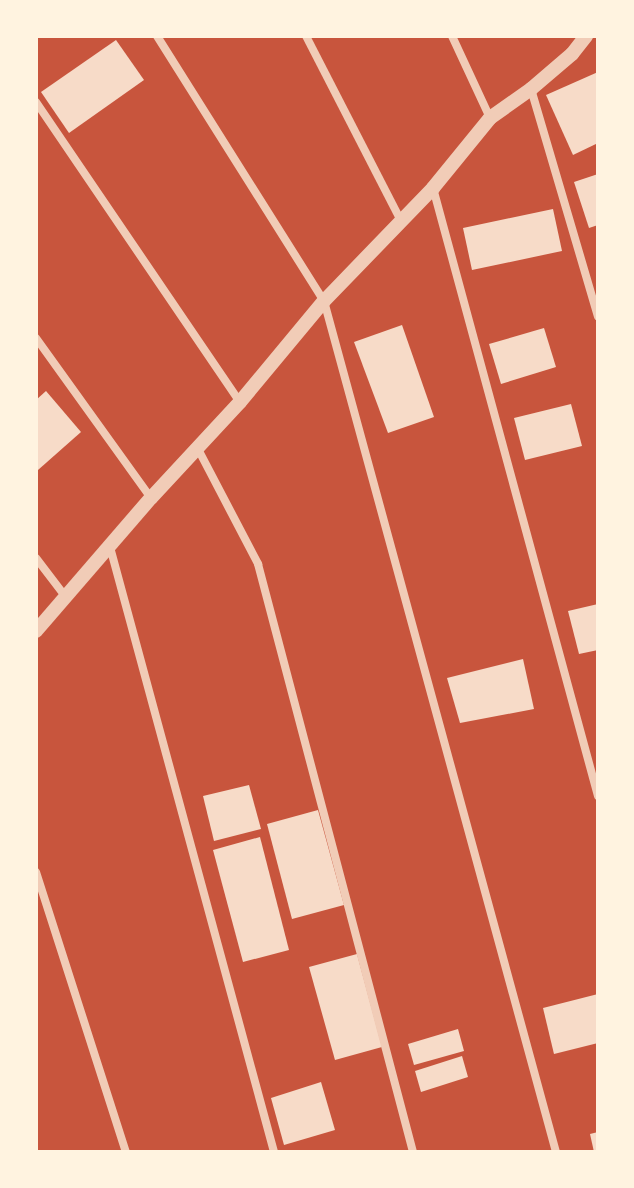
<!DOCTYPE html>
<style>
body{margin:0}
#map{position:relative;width:634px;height:1188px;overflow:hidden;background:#c8553d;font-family:Ubuntu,sans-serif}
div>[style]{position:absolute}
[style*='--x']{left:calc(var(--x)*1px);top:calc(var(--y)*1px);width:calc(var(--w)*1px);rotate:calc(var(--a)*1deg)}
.building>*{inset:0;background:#f7dbc8}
.minor>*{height:8px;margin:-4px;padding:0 4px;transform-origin:4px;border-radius:4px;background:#f1ccb7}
.tertiary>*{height:14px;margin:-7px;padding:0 7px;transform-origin:7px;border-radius:7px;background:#f1ccb7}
span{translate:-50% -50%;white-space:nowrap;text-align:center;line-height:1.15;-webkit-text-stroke:8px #fff3e0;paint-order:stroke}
.frame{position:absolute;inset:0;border:38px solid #fff3e0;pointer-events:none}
</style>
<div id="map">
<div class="building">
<div style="clip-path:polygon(116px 40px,144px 80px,69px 133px,41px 92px)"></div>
<div style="clip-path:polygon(598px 72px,598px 143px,573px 155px,546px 95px)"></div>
<div style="clip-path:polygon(598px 174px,598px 225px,589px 228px,574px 182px)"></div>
<div style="clip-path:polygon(553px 209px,562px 251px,472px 270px,463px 228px)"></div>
<div style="clip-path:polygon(402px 325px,434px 417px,388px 433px,354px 342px)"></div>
<div style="clip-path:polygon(544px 328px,556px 367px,501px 384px,489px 344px)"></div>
<div style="clip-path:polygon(46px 391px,81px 432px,38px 470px,36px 400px)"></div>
<div style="clip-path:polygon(571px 404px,582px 446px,525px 460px,514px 418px)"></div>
<div style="clip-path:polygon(598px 604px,598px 650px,579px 654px,568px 611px)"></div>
<div style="clip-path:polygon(523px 659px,534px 709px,460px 723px,447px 678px)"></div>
<div style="clip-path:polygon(249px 785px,261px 829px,214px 841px,203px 796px)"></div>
<div style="clip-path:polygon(318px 810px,344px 905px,292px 919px,267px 824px)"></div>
<div style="clip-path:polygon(260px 837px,289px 950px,243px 962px,213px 850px)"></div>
<div style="clip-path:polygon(357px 954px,382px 1047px,335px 1060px,309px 967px)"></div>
<div style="clip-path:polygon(598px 994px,598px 1043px,554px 1054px,543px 1008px)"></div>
<div style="clip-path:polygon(458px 1029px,464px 1051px,414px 1065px,408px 1044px)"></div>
<div style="clip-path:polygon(462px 1056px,468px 1077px,421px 1092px,415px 1071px)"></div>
<div style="clip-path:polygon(321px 1082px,335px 1130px,284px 1145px,271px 1098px)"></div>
<div style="clip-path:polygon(598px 1132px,598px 1152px,594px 1152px,590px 1134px)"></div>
</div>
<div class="minor">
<div style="--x:157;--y:36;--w:313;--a:57.8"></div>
<div style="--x:324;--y:301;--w:882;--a:74.75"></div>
<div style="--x:306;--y:36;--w:210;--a:62.8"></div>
<div style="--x:452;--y:36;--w:90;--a:65.1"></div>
<div style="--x:531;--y:89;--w:237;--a:73.6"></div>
<div style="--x:36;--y:102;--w:363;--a:55.8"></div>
<div style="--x:433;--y:188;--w:630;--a:74.82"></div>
<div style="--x:36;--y:338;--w:197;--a:54.3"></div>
<div style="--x:198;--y:449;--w:130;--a:62.4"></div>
<div style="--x:258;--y:564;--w:608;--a:75.23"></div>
<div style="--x:110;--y:547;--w:627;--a:74.83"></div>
<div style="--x:36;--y:558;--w:48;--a:52.7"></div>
<div style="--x:36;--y:872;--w:294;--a:72.2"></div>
</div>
<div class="tertiary">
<div style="--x:36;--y:631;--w:176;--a:-49.2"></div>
<div style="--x:151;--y:498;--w:131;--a:-47.2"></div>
<div style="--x:240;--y:402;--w:131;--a:-50.3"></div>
<div style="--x:324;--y:301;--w:157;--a:-46"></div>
<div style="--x:433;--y:188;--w:90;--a:-50.8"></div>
<div style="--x:490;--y:118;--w:50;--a:-35.3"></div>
<div style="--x:531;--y:89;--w:54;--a:-40.5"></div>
<div style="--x:572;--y:54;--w:23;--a:-52"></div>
</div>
<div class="frame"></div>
</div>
